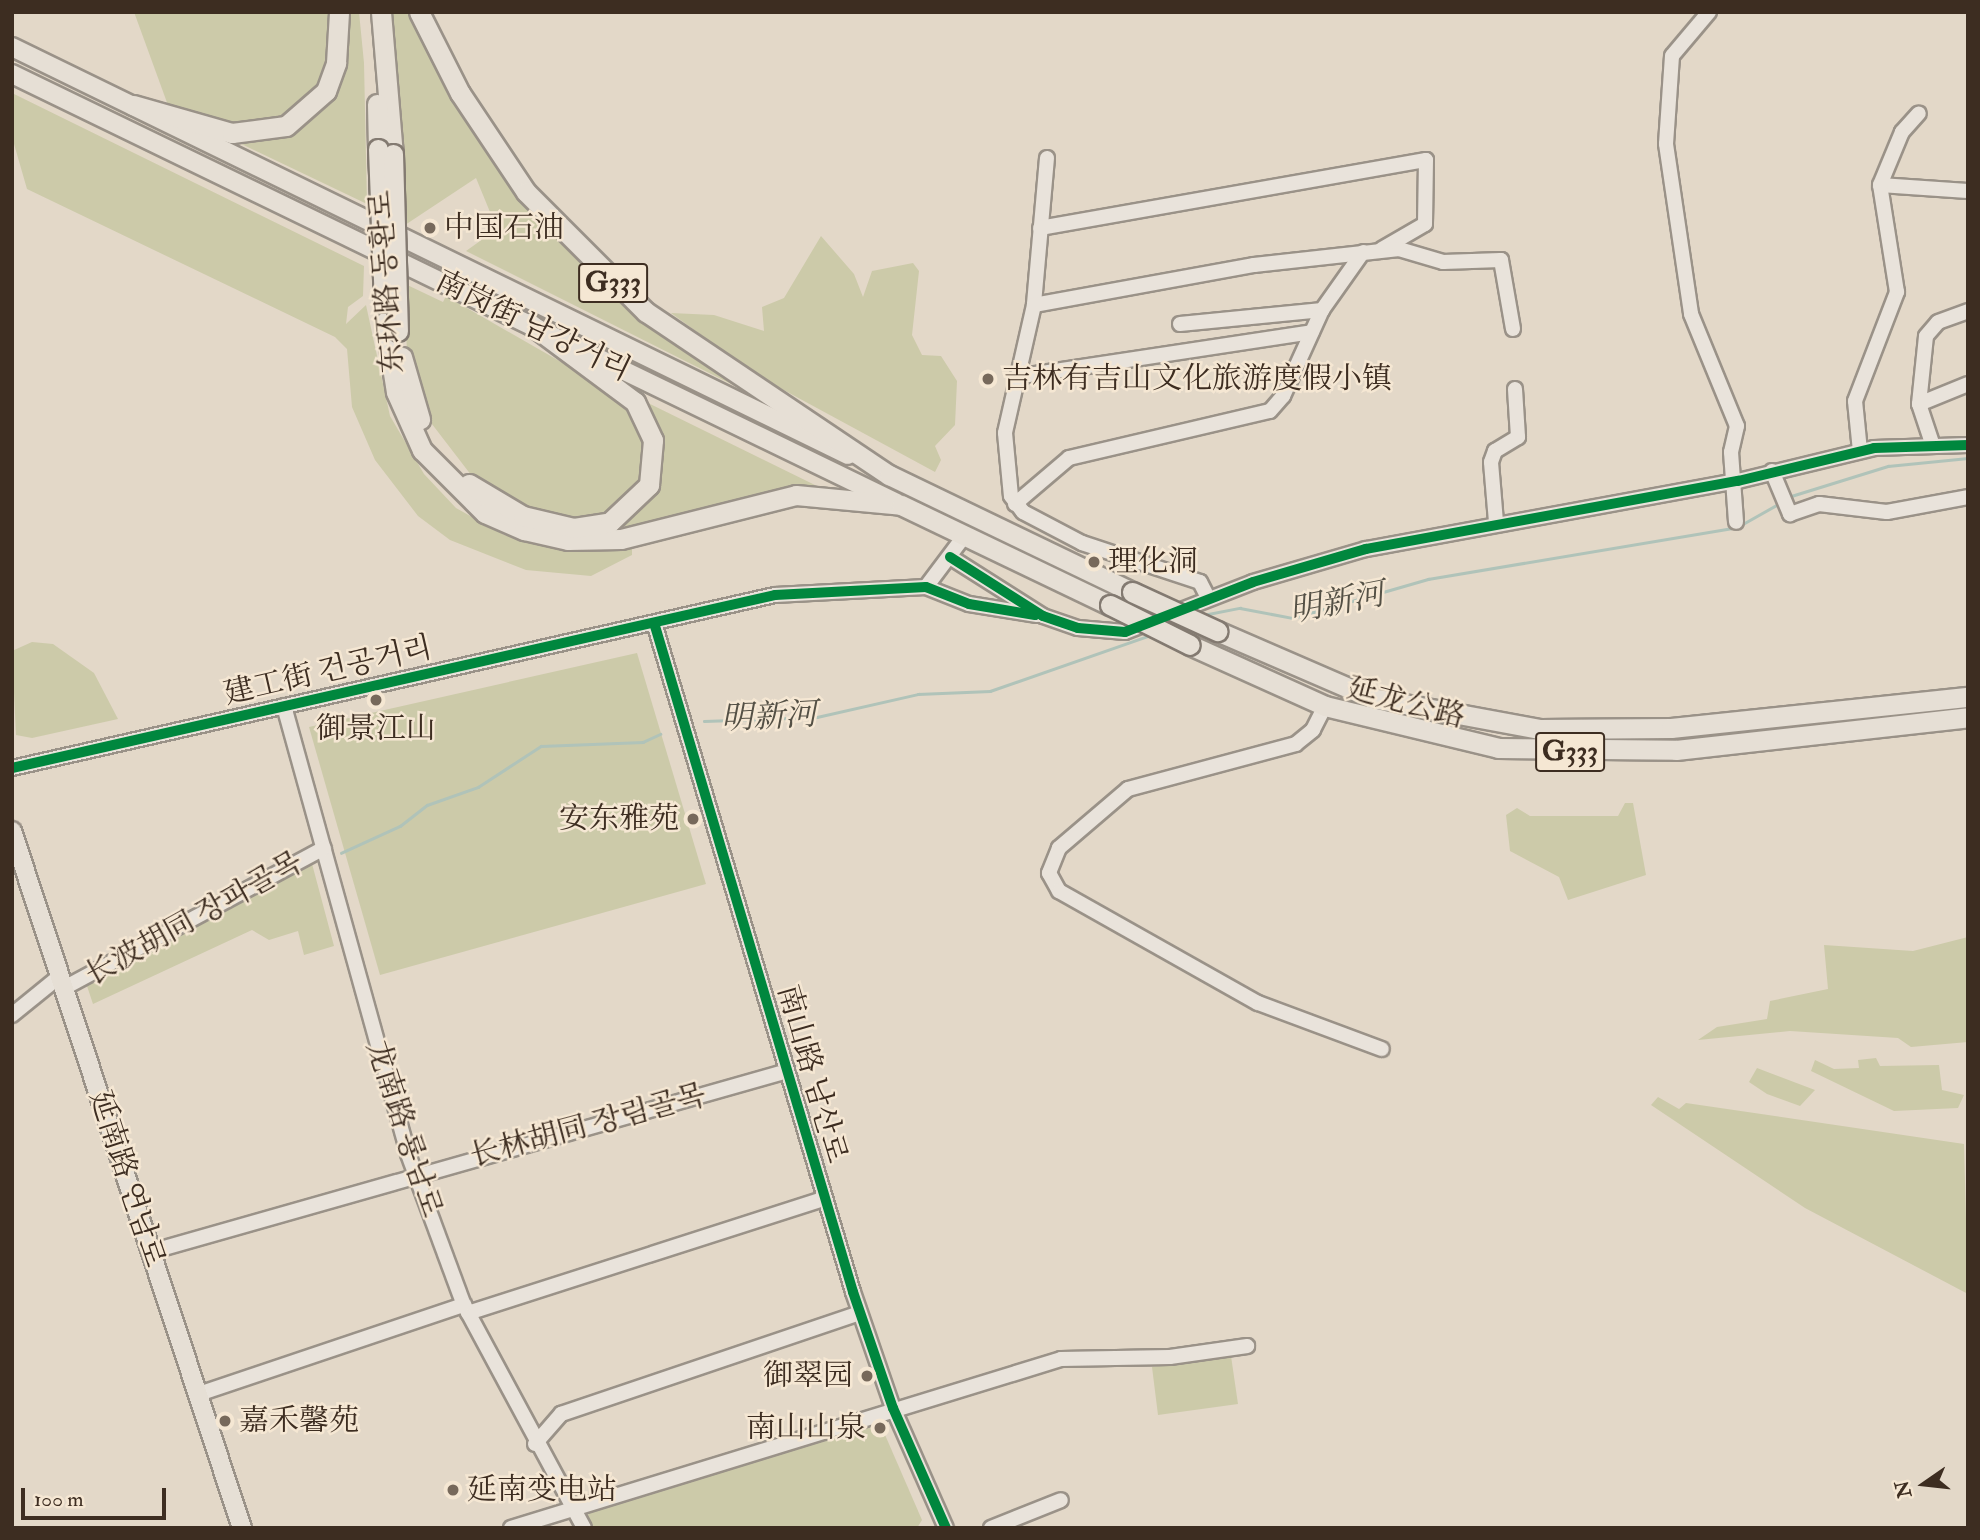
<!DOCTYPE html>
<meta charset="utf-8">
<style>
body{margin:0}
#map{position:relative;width:1980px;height:1540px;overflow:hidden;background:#e3d8c8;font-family:"IM FELL Double Pica","Noto Serif SC","Noto Serif KR",serif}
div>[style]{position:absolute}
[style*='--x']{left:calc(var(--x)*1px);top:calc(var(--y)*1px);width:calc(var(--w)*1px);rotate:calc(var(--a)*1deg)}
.green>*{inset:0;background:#cccaa9}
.stream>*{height:2.5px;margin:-1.25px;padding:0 1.25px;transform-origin:1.25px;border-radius:1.25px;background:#b0c3b9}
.roads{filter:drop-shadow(2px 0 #9a9288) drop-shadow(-2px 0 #9a9288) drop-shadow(0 2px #9a9288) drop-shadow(0 -2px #9a9288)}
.minor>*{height:14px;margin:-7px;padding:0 7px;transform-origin:7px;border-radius:7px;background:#e9e3db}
.major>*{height:18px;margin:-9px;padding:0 9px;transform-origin:9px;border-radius:9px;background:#e6dfd5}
.highway>*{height:19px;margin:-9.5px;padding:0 9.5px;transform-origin:9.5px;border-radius:9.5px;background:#e6dfd5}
.bridges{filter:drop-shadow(2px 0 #837a71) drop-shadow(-2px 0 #837a71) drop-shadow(0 2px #837a71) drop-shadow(0 -2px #837a71)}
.highway-bridge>*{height:19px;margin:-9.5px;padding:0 9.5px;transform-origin:9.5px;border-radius:9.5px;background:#e6dfd5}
.cycleway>*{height:10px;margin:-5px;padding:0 5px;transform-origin:5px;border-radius:5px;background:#00873e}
.dots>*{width:19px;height:19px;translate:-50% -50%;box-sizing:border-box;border:4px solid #f5e7d3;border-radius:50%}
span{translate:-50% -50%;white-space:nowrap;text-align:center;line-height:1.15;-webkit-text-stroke:5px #f5e7d3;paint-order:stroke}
.shield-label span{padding:2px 5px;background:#f5e7d3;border:2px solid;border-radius:5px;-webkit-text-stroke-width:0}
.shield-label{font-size:28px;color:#3d2d21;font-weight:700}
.poi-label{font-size:30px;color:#3d2d21}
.left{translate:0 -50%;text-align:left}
.right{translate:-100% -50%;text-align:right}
.street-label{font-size:30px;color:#3d2d21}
.water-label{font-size:32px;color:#545045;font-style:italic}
.frame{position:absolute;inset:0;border:14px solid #3d2d21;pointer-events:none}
.north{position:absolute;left:1889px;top:1449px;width:70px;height:70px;-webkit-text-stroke:5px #f5e7d3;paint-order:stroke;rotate:256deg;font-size:19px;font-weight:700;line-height:28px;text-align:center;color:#3d2d21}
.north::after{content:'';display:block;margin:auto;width:24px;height:32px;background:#3d2d21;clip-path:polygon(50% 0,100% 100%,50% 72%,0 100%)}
.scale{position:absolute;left:21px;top:1488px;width:145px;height:32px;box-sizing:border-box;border:4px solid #3d2d21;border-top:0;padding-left:9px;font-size:21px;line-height:24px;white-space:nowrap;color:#3d2d21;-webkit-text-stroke:5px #f5e7d3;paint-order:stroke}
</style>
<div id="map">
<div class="green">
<div style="clip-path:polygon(134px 12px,335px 12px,326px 79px,280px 119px,265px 123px,219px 124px,169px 108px)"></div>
<div style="clip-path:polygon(349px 12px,359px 12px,364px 63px,367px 204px,231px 139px,275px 138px,315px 114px,342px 72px)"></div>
<div style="clip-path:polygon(389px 12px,411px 12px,487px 151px,542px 222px,654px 328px,761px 399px,466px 251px,497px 229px,476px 178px,402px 227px)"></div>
<div style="clip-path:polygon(12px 93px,364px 266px,363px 296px,348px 307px,346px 324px,366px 305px,390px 416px,424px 474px,456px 508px,504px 535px,584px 552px,632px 546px,632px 555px,591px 576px,526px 570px,450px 540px,418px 516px,375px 460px,352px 407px,347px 349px,335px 337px,27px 189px,12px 137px)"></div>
<div style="clip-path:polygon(821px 236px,854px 274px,863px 297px,872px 271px,913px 263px,919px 271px,912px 335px,922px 355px,941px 356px,957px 381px,955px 425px,935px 446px,941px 460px,935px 472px,756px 375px,671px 313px,714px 315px,764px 331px,762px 307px,784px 298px)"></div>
<div style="clip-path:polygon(403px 283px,443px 302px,446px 296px,582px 374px,633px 411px,646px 443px,640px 489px,605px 516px,570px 520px,525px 510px,478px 484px,425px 415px,408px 367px)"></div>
<div style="clip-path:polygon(644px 401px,819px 487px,755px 494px,618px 534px,615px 528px,650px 492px)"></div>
<div style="clip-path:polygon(32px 642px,53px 644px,94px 673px,118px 719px,32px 738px,16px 735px,12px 651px)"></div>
<div style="clip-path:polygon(637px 653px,706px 884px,380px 975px,309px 727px)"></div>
<div style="clip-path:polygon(1625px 803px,1633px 803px,1646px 875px,1568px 900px,1559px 877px,1510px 851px,1506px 815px,1517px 808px,1530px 816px,1618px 816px)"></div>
<div style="clip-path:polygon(311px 860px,334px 946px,304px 955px,298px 931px,269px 940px,252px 930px,93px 1004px,86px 983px,142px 958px)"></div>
<div style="clip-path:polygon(1968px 937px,1968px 1042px,1911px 1047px,1898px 1038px,1790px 1031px,1698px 1040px,1717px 1027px,1767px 1019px,1770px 1001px,1828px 989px,1824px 945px,1913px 951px)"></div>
<div style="clip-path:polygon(1876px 1058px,1880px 1066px,1939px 1065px,1942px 1090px,1964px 1095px,1958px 1108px,1894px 1111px,1811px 1071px,1815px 1060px,1834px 1069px,1859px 1068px,1858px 1060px)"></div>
<div style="clip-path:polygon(1757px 1068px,1770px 1073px,1815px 1090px,1800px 1106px,1767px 1094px,1749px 1082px)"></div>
<div style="clip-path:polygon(1658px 1097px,1679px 1109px,1686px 1103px,1964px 1144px,1968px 1294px,1805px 1208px,1651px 1105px)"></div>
<div style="clip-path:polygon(1231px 1356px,1238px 1404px,1158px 1415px,1152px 1367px)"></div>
<div style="clip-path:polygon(879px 1421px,922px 1520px,917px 1528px,591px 1528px,586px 1519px,593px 1506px)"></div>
</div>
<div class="stream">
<div style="--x:1788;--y:497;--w:105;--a:-17.2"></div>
<div style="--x:1888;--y:466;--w:80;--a:-5.7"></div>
<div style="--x:1741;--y:525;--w:45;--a:-29.4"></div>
<div style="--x:1203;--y:615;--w:38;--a:-11"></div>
<div style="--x:1240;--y:608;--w:54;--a:10.7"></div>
<div style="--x:1293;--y:618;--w:141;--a:-16.1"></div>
<div style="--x:1428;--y:579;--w:310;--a:-9.5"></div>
<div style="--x:704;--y:721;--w:113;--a:-2"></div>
<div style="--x:817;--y:717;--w:104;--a:-12.8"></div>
<div style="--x:918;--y:694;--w:72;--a:-2.4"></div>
<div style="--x:990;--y:691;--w:170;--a:-19.2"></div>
<div style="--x:341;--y:853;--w:65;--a:-24.6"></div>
<div style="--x:400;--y:826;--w:34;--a:-38"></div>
<div style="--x:427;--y:805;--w:54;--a:-19.4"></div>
<div style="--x:478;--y:787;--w:75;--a:-33.1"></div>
<div style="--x:541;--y:746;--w:102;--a:-2.2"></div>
<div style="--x:643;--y:742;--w:19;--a:-25"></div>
</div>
<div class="roads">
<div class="minor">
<div style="--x:1709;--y:12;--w:57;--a:130.1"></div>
<div style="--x:1672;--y:56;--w:88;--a:93.9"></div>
<div style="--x:1666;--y:144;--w:172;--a:81.6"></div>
<div style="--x:1691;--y:314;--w:121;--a:67.7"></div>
<div style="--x:1737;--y:426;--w:27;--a:103"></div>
<div style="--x:1731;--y:452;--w:70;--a:85.9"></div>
<div style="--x:1047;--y:158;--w:148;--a:95.1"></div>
<div style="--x:1034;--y:305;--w:131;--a:102.8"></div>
<div style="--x:1005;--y:433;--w:63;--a:84.6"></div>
<div style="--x:1011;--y:496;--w:20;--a:53"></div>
<div style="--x:1023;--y:512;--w:67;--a:27.7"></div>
<div style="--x:1082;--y:543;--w:124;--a:18.3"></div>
<div style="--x:1200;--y:582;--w:18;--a:63"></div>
<div style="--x:1880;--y:185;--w:88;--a:3.9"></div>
<div style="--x:1040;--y:228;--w:392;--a:-10"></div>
<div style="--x:1426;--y:160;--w:64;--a:90.9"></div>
<div style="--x:1425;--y:224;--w:50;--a:149.8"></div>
<div style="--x:1034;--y:305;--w:224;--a:-10.3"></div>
<div style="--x:1254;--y:265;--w:146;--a:-6.3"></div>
<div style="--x:1399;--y:249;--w:46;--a:16.5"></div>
<div style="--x:1443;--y:262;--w:58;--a:-2"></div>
<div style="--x:1501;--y:260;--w:70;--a:80.1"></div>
<div style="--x:1180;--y:324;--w:143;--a:-5.6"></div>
<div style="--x:1022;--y:376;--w:293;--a:-8.6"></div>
<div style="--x:1919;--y:404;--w:68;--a:-84.1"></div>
<div style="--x:1926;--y:336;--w:18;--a:-49"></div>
<div style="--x:1938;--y:322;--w:32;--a:-20"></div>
<div style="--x:1933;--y:446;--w:44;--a:-108.4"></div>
<div style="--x:1919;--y:404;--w:53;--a:-22.2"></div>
<div style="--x:1860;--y:451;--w:50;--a:-95.7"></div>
<div style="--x:1855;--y:401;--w:117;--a:-68.9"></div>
<div style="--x:1897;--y:292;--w:108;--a:-99"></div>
<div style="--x:1880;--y:185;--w:57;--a:-67.5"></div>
<div style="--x:1902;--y:132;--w:25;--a:-48"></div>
<div style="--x:1772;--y:471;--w:47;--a:67.3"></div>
<div style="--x:1790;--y:514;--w:31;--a:-19"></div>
<div style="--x:1819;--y:504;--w:68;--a:6.7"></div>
<div style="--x:1887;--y:512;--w:82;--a:-10.5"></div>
<div style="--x:1015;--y:504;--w:71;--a:-40.4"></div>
<div style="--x:1069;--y:458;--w:206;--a:-13.2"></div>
<div style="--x:1270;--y:411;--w:20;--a:-49"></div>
<div style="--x:1283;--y:396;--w:94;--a:-65.6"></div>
<div style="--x:1322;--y:310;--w:71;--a:-54.7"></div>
<div style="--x:1496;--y:522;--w:60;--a:-94.8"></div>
<div style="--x:1491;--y:462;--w:12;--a:-70"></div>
<div style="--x:1495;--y:451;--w:27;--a:-31"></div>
<div style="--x:1518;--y:437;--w:48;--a:-93.6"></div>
<div style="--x:950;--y:557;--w:110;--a:32.4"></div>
<div style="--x:1043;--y:616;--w:37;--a:19"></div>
<div style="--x:1078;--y:628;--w:47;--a:4.9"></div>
<div style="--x:1125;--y:632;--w:137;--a:-21.3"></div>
<div style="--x:1253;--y:582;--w:118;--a:-16.3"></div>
<div style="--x:1366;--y:549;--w:378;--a:-10.4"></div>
<div style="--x:1738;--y:481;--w:140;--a:-13.6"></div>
<div style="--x:1874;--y:448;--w:94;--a:-1.8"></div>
<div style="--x:926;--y:587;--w:65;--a:-53.1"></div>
<div style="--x:655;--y:626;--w:695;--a:73.44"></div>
<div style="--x:853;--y:1292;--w:123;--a:71"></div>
<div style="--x:893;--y:1408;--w:131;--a:66.2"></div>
<div style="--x:284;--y:706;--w:465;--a:74.5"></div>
<div style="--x:408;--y:1154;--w:161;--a:69.7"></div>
<div style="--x:464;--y:1305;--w:253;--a:61.7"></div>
<div style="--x:1325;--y:706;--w:27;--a:117"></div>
<div style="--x:1313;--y:730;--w:22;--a:141"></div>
<div style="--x:1296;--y:744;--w:174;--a:165"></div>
<div style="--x:1128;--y:789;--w:91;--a:139.5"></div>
<div style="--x:1059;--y:848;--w:27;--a:112"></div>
<div style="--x:1049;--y:873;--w:21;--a:61"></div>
<div style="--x:1059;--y:891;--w:228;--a:29.4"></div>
<div style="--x:1258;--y:1003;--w:132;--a:20.4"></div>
<div style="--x:12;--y:768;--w:782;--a:-12.78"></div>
<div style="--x:775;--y:595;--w:151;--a:-3"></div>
<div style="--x:926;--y:587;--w:46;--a:21.6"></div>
<div style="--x:969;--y:604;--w:69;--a:9.2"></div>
<div style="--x:64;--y:988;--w:295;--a:-28.3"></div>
<div style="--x:12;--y:1015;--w:62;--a:-39.1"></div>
<div style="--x:150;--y:1252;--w:659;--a:-15.85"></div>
<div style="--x:468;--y:1313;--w:373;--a:-17.8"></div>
<div style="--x:199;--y:1394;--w:280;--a:-18.6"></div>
<div style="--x:535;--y:1444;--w:40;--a:-49"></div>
<div style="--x:561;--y:1414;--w:315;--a:-18.7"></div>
<div style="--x:511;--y:1528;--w:575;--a:-17.08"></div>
<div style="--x:1061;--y:1359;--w:109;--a:-1.1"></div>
<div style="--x:1170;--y:1357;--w:78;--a:-8.1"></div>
<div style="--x:991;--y:1528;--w:75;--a:-21.8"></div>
</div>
<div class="major">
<div style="--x:12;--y:47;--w:930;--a:26.01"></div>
<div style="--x:12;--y:74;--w:983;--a:25.86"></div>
<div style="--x:12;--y:831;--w:734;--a:71.74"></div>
</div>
<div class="highway">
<div style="--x:381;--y:12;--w:143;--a:85.2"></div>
<div style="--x:419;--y:12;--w:91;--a:63.2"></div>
<div style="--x:460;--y:93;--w:119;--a:56.3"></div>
<div style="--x:526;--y:192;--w:170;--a:45"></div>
<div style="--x:646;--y:312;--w:293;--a:33.9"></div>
<div style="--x:889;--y:475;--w:270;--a:25.7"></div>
<div style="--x:377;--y:104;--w:45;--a:88.7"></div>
<div style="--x:133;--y:105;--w:103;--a:15.8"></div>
<div style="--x:232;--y:133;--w:54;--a:-7.4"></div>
<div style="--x:286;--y:126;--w:53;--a:-41.2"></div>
<div style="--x:326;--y:91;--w:30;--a:-70"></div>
<div style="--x:336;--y:63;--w:51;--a:-86.6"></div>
<div style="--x:385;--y:322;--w:71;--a:81.1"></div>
<div style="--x:396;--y:392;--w:64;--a:65.9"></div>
<div style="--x:422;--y:450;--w:89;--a:45"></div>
<div style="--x:485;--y:513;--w:43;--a:23.6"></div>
<div style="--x:524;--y:530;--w:45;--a:12.8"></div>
<div style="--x:568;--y:540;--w:53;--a:-1.1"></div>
<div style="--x:621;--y:539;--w:180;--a:-14.1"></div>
<div style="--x:796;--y:495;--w:105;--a:5.4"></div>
<div style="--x:901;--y:505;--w:232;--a:25.6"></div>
<div style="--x:402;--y:357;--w:65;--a:73.8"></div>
<div style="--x:469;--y:484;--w:63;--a:30.7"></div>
<div style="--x:523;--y:516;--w:52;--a:13.2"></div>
<div style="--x:574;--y:528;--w:36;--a:-9"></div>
<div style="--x:610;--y:522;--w:54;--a:-43.5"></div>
<div style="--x:649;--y:485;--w:45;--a:-84.9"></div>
<div style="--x:653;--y:440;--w:42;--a:-115.3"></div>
<div style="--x:635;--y:402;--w:132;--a:-143.3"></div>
<div style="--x:1217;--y:631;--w:169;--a:23.4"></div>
<div style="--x:1372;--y:698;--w:171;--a:10.5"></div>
<div style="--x:1540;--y:729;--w:131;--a:-0.4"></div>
<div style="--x:1671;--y:728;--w:299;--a:-6"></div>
<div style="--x:1190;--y:645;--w:148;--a:24.3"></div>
<div style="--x:1325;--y:706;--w:178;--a:13.6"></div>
<div style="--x:1498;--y:748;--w:178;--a:0.6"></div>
<div style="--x:1676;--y:750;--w:294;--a:-6.4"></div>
</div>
</div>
<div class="bridges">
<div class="highway-bridge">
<div style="--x:378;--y:149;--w:153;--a:87.8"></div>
<div style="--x:393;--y:154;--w:177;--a:88.4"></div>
<div style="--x:1132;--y:592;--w:94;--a:24.6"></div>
<div style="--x:1110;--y:605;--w:89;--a:26.6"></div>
</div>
</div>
<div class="cycleway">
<div style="--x:950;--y:557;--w:110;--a:32.4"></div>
<div style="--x:1043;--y:616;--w:37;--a:19"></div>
<div style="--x:1078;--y:628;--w:47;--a:4.9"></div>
<div style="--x:1125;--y:632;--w:137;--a:-21.3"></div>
<div style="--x:1253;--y:582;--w:118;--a:-16.3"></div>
<div style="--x:1366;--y:549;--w:378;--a:-10.4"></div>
<div style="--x:1738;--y:481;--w:140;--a:-13.6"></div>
<div style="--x:1874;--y:448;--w:94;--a:-1.8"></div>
<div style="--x:655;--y:626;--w:695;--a:73.44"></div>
<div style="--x:853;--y:1292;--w:123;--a:71"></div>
<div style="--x:893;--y:1408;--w:131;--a:66.2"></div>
<div style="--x:12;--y:768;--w:782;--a:-12.78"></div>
<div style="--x:775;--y:595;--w:151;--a:-3"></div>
<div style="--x:926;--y:587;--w:46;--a:21.6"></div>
<div style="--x:969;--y:604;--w:67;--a:9.5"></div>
</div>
<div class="dots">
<div style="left:430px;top:228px;background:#77695b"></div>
<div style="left:988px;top:379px;background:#77695b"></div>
<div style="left:1094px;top:562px;background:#77695b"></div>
<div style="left:376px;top:700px;background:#77695b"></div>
<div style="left:693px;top:819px;background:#77695b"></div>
<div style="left:867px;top:1376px;background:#77695b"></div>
<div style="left:225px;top:1421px;background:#77695b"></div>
<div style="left:880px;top:1428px;background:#77695b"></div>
<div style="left:453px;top:1490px;background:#77695b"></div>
</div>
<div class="shield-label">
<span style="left:613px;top:283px">G333</span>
<span style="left:1570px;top:752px">G333</span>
</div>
<div class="poi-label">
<span class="left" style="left:444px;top:228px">中国石油</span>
<span class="left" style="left:1002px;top:379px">吉林有吉山文化旅游度假小镇</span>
<span class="left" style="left:1108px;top:562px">理化洞</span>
<span style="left:376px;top:729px">御景江山</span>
<span class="right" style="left:679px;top:819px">安东雅苑</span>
<span class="right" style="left:853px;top:1376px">御翠园</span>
<span class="left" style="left:239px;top:1421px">嘉禾馨苑</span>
<span class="right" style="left:866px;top:1428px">南山山泉</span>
<span class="left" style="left:467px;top:1490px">延南变电站</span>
</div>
<div class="street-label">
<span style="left:387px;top:282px;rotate:-94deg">东环路 동환로</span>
<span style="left:533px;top:326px;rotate:26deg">南岗街 남강거리</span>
<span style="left:328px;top:671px;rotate:-13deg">建工街 건공거리</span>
<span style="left:1406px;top:703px;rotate:15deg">延龙公路</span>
<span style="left:194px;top:919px;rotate:-29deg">长波胡同 장파골목</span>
<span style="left:812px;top:1074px;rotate:74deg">南山路 남산로</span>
<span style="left:588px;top:1126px;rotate:-15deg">长林胡同 장림골목</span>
<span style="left:404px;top:1129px;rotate:72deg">龙南路 룡남로</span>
<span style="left:127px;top:1179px;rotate:72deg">延南路 연남로</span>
</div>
<div class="water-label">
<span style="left:1337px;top:603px;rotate:-11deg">明新河</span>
<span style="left:769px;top:717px;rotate:-3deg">明新河</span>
</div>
<div class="frame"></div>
<div class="north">N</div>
<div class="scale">100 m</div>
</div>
